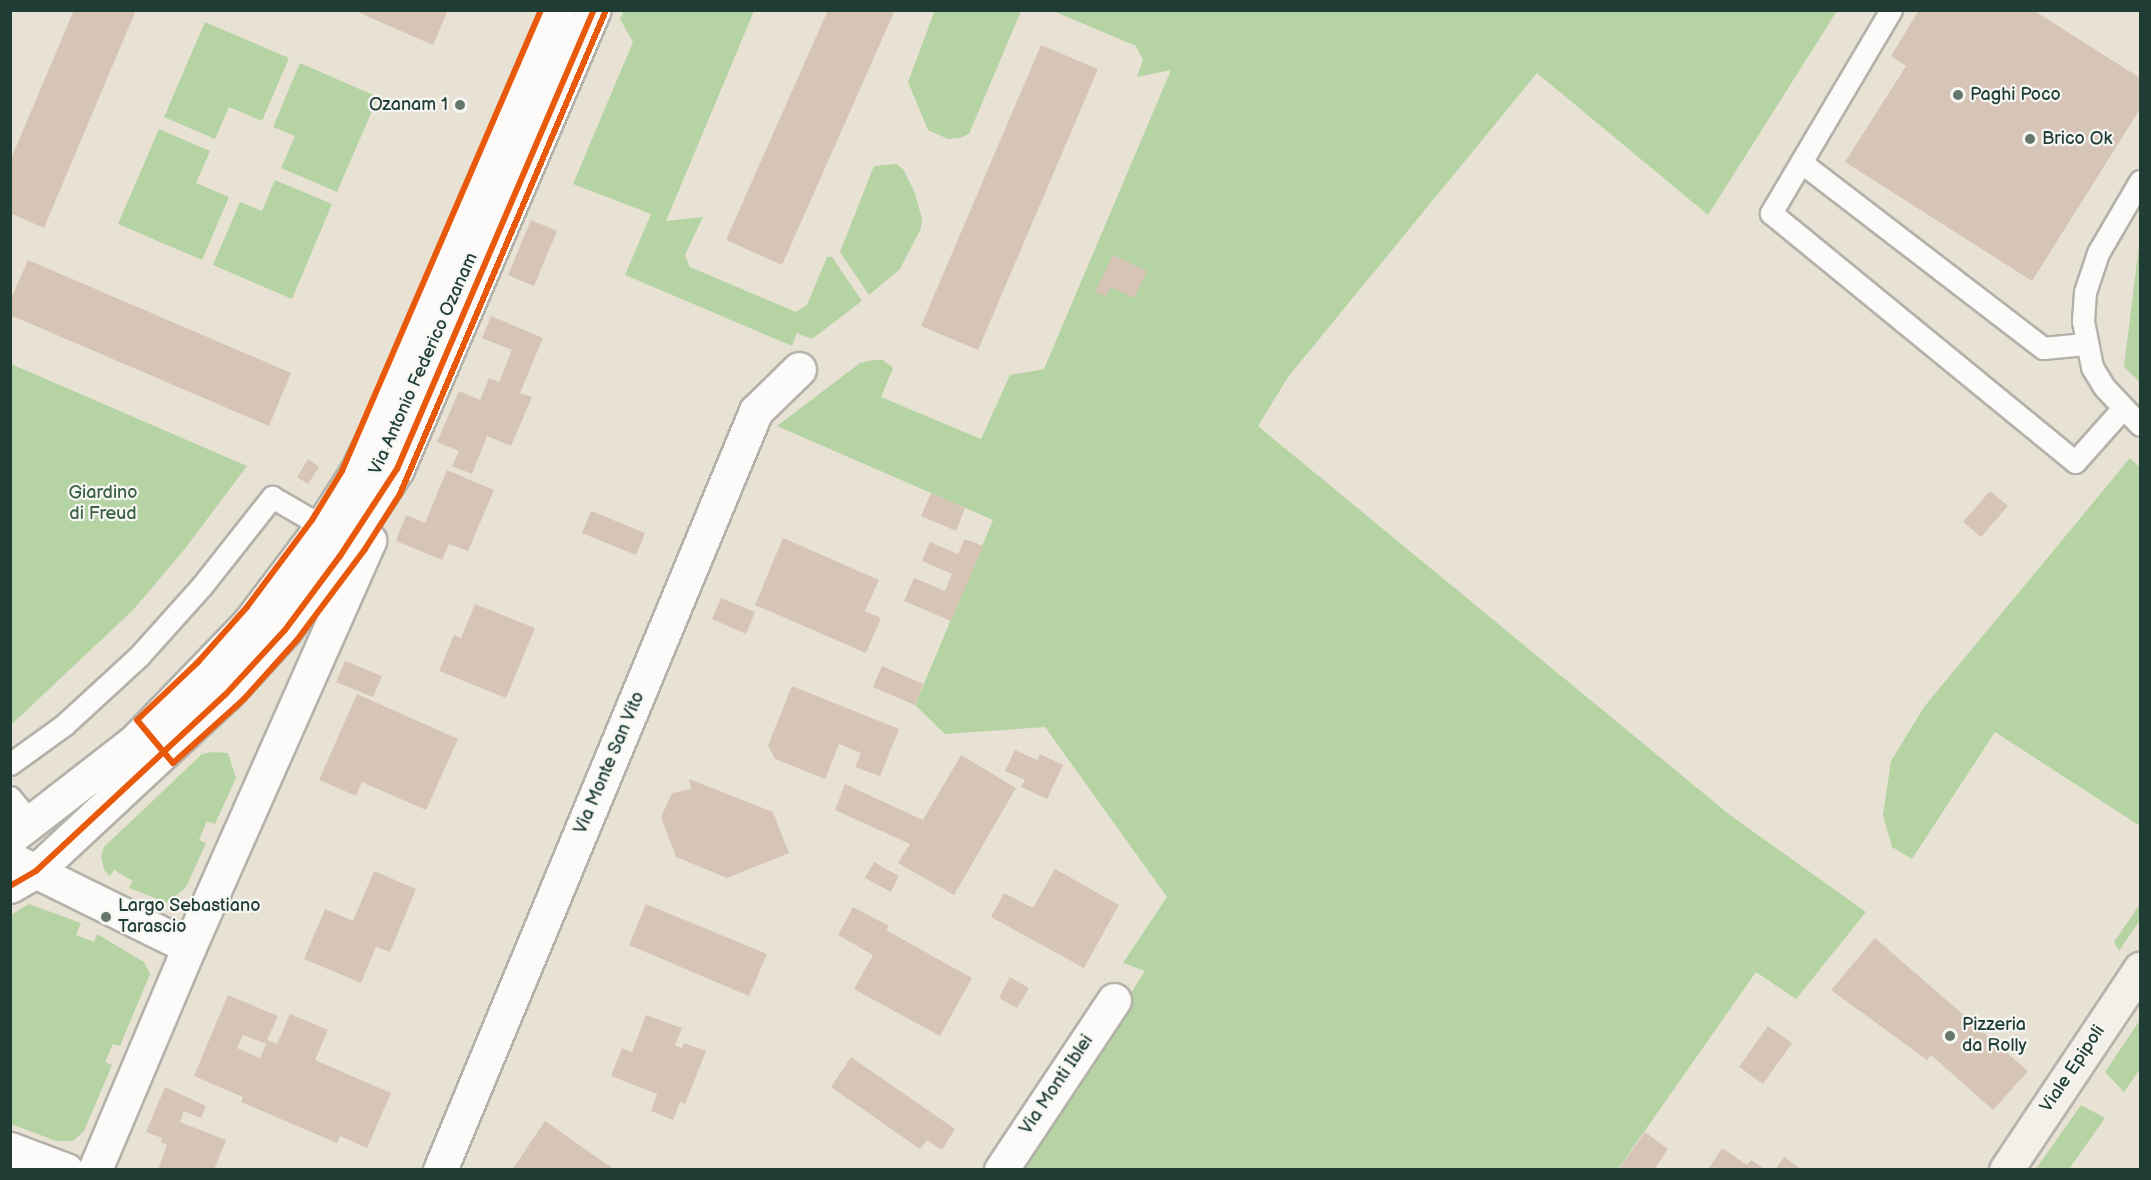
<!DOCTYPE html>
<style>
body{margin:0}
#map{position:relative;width:2151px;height:1180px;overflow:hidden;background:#e8e2d5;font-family:"Balsamiq Sans",sans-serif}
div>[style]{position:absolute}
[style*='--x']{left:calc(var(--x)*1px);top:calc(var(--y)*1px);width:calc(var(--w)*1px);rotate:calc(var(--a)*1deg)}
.green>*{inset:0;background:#b6d3a4}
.building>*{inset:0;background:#d6c5b6}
.roads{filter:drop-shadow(2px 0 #b3b2aa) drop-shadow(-2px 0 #b3b2aa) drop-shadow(0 2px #b3b2aa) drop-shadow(0 -2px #b3b2aa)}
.lane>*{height:21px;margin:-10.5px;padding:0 10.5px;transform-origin:10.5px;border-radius:10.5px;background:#fcfbf9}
.street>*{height:33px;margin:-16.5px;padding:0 16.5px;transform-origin:16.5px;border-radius:16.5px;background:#fcfbf9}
.secondary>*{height:33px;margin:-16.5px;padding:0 16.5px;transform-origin:16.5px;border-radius:16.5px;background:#f3f0ea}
.cycleway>*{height:6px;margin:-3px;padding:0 3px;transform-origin:3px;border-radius:3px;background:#e8590c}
.dots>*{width:16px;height:16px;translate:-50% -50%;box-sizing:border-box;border:3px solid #f6f6f2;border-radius:50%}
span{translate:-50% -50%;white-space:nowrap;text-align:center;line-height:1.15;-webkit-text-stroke:4.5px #f6f6f2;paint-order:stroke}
.poi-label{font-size:18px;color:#1f3d34}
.left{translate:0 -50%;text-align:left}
.right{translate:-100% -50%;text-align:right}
.street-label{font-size:18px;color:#1f3d34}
.park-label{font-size:18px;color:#3a6046}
.frame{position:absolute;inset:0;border:12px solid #1f3d34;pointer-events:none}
</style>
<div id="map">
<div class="green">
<div style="clip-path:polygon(624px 10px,754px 11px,666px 221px,703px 217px,685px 255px,690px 267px,796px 312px,807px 305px,827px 257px,832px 257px,862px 301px,812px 339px,797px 333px,792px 346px,625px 275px,651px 214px,573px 184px,633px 42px,620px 19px)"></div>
<div style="clip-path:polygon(935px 10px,1021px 11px,969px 134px,960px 138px,948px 139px,928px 130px,908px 82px)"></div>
<div style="clip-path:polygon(1053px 11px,1837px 11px,1708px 215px,1537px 73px,1288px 377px,1258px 426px,1730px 815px,1866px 912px,1796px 999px,1756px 972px,1618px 1169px,1018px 1169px,1145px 971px,1123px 963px,1167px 897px,1045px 727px,945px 734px,915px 705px,993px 520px,777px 426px,860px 363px,872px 360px,883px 360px,893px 368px,881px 397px,981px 439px,1010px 375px,1044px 369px,1171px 70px,1137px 77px,1143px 60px,1136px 46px)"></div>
<div style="clip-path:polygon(205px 22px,289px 58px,262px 121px,229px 107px,215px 139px,164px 117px)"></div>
<div style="clip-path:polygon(300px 63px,378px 97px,337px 192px,281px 168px,295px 136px,273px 127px)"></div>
<div style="clip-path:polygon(159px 129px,210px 151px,196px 183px,229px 197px,202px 260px,118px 224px)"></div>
<div style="clip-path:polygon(896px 164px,903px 169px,914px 191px,922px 218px,921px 228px,900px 269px,869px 295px,840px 252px,874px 166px)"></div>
<div style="clip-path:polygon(275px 180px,332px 204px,292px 299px,213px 265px,240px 202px,262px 211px)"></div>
<div style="clip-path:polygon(2140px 237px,2140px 382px,2124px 367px)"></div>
<div style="clip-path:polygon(11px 364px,247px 466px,184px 550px,133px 610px,11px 725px)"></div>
<div style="clip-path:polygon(2130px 458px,2140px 467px,2140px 826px,1995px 732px,1912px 859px,1892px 847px,1883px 815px,1891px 761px,1924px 707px)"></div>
<div style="clip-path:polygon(212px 752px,228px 753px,236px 778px,215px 824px,207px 821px,199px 840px,206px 843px,186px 887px,168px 903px,129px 888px,133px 881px,114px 870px,110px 876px,104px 870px,101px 856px,104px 847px,202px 754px)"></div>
<div style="clip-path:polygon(29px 904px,81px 923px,76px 935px,94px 942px,97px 934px,144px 962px,150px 974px,120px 1046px,113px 1044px,105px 1062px,112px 1065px,84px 1131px,73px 1141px,56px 1141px,11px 1124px,11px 915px)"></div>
<div style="clip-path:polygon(2140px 904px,2140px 920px,2119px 951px,2114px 942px)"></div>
<div style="clip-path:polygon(2140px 1020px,2140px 1069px,2124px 1092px,2105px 1072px)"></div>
<div style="clip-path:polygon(2081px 1105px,2105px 1118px,2069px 1169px,2036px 1169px)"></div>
</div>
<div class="building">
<div style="clip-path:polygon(74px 10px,136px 10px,44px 228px,10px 213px,10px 161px)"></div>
<div style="clip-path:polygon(353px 10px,448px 10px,433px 45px)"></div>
<div style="clip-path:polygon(828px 10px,895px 10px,782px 265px,726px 240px)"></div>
<div style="clip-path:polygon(1919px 10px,2033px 10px,2140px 78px,2140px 109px,2032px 281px,1845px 162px,1906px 66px,1891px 56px)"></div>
<div style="clip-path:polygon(1041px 45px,1098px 69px,978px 350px,921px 326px)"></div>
<div style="clip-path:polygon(531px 220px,557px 231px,534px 286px,508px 275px)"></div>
<div style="clip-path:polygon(1113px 255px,1147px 271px,1134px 298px,1111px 287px,1106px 296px,1095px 292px)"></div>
<div style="clip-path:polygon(28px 260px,291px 373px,269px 426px,10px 315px,10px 301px)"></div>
<div style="clip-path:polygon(491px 316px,543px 338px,520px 393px,532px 397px,511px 446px,487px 436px,472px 474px,452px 466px,459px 451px,437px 442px,459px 391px,480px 400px,489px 378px,499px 382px,512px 350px,482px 338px)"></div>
<div style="clip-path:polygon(308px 459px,319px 467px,308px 484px,297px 477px)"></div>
<div style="clip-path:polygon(447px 470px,494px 490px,468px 551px,449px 544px,442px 560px,396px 541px,406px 515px,425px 523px)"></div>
<div style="clip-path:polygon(1990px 491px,2008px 506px,1981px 537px,1963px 522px)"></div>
<div style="clip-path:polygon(931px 493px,965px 508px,956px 531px,921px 516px)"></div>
<div style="clip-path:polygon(591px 511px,645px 533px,636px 555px,582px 533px)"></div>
<div style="clip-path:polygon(783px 538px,879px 580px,865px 611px,881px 618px,866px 653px,755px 605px)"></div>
<div style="clip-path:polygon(965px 539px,983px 546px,951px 621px,904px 601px,914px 578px,945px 591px,952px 574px,922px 561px,930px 542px,958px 554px)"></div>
<div style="clip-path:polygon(721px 598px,755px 612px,746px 634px,712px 619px)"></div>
<div style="clip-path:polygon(475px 604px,535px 628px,506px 698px,439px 671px,454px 635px,461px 638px)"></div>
<div style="clip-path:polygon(345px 661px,382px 676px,373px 697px,336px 682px)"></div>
<div style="clip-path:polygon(882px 666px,923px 684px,915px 705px,873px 687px)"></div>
<div style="clip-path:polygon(792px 686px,899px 729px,880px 776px,855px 767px,861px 753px,839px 744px,825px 779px,775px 759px,768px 745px)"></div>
<div style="clip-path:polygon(357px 694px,458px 739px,426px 810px,362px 782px,356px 796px,319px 780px)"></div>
<div style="clip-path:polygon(1015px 750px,1037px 760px,1040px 754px,1063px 765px,1047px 799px,1021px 787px,1025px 780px,1005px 771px)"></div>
<div style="clip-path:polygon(961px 755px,1016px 788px,954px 895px,898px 863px,910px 844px,835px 810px,845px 784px,923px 820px)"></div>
<div style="clip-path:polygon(689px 779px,773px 812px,789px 853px,727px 878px,676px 857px,661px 817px,672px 793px,691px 789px)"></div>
<div style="clip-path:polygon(874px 862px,899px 876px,891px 892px,865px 878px)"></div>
<div style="clip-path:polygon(1055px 869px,1119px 905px,1084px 968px,991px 917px,1004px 893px,1033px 908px)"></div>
<div style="clip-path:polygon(374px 871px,416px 889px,390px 952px,376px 947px,361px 983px,304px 959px,325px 909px,353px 921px)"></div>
<div style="clip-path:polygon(646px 904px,767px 954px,749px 996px,629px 945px)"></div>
<div style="clip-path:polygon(853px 907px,889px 926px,886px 930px,972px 978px,940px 1036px,854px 989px,873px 955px,838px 935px)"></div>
<div style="clip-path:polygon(1875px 938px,2028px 1071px,1993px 1110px,1931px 1055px,1927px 1060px,1831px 990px)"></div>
<div style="clip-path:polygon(1010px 977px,1029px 988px,1017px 1008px,999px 998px)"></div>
<div style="clip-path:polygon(evenodd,228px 995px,278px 1016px,267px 1040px,277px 1044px,290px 1014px,328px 1030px,315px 1060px,391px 1093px,367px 1148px,340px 1136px,337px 1143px,241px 1102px,243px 1097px,194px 1076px,228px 995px,243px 1035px,266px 1044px,260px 1058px,237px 1048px,243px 1035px)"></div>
<div style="clip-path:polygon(646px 1015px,682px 1028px,675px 1045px,682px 1048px,684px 1043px,706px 1051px,685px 1104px,680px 1102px,673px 1120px,651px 1111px,657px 1094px,611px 1076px,622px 1048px,632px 1052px)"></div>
<div style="clip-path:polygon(1768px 1026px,1792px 1043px,1763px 1084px,1739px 1067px)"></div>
<div style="clip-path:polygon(851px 1057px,955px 1129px,942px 1150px,927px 1140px,920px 1149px,831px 1087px)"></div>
<div style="clip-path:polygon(165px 1087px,206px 1106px,201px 1118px,184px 1111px,180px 1122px,226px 1140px,214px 1170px,158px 1170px,167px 1145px,161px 1142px,162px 1138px,146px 1132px)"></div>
<div style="clip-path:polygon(545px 1121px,615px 1170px,512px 1170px)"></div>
<div style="clip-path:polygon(1645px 1132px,1668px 1149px,1654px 1170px,1618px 1170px)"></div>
<div style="clip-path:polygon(1722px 1148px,1747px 1165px,1751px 1160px,1766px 1170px,1708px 1170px)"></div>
<div style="clip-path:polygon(1784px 1157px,1802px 1170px,1775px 1170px)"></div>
</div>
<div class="roads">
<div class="lane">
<div style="--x:1891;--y:10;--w:236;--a:120.6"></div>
<div style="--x:1771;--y:213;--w:393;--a:39.3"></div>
<div style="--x:2075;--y:462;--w:72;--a:-48.4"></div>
<div style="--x:1802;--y:163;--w:304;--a:37.5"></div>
<div style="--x:2043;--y:348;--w:42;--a:-5.4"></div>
<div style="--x:2140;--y:181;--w:83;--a:120.3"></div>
<div style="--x:2098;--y:253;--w:41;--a:108.4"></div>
<div style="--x:2085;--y:292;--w:29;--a:94"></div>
<div style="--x:2083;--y:321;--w:47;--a:78.9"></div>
<div style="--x:2092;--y:367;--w:23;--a:59"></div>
<div style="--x:2104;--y:387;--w:52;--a:46.5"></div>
<div style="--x:10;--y:764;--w:67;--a:-35.8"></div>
<div style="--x:64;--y:725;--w:102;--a:-42.6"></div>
<div style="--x:139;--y:656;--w:93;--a:-48.1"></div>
<div style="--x:201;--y:587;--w:115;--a:-51.7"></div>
<div style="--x:272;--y:497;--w:58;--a:30.1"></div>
<div style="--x:10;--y:797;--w:32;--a:51"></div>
</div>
<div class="street">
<div style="--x:10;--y:838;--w:158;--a:-37.8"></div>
<div style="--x:135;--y:741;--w:164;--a:-46"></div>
<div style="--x:249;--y:623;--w:121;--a:-53"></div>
<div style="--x:322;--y:526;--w:63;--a:-57.3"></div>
<div style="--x:356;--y:473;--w:69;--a:-63.4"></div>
<div style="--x:387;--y:411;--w:436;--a:-66.9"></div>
<div style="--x:17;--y:862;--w:192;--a:26.3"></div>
<div style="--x:189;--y:947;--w:242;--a:112.9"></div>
<div style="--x:10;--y:886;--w:30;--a:-30"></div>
<div style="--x:36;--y:871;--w:258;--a:-43"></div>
<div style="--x:225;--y:695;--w:88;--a:-47.3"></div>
<div style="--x:285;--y:630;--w:92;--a:-53.4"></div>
<div style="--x:340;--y:556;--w:104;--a:-56.8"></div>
<div style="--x:397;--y:469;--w:499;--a:-66.8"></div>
<div style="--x:189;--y:947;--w:445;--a:-66.1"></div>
<div style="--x:10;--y:1149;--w:60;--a:20.6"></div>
<div style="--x:440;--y:1170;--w:822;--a:-67.4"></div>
<div style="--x:756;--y:411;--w:60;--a:-44.3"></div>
<div style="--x:1001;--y:1170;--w:204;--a:-56.4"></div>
</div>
<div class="secondary">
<div style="--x:2006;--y:1170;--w:242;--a:-56.3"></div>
</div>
</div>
<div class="cycleway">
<div style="--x:541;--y:10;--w:502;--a:113.35"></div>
<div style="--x:342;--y:471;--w:57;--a:121.5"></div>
<div style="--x:312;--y:520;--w:109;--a:126.8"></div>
<div style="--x:247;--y:607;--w:74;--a:131.7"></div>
<div style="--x:198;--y:662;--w:84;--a:136.4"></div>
<div style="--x:137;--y:720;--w:56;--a:50.1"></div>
<div style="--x:173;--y:763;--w:96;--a:-42"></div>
<div style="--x:244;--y:699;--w:79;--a:-48.1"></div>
<div style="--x:297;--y:640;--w:114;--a:-53.2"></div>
<div style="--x:365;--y:549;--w:65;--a:-57.5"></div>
<div style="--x:400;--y:494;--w:526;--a:-66.94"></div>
<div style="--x:10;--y:886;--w:30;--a:-30"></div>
<div style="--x:36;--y:871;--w:258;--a:-43"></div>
<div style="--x:225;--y:695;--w:88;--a:-47.3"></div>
<div style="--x:285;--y:630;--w:92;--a:-53.4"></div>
<div style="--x:340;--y:556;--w:104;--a:-56.8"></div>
<div style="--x:397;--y:469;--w:499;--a:-66.8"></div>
</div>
<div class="dots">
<div style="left:1958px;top:95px;background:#65776c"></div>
<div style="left:460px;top:105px;background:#65776c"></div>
<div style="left:2030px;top:139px;background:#65776c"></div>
<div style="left:106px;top:917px;background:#65776c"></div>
<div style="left:1950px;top:1036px;background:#65776c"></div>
</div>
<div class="poi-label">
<span class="left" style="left:1970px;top:95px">Paghi Poco</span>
<span class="right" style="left:448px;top:105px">Ozanam 1</span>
<span class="left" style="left:2042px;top:139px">Brico Ok</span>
<span class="left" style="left:118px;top:917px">Largo Sebastiano<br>Tarascio</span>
<span class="left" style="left:1962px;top:1036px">Pizzeria<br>da Rolly</span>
</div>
<div class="street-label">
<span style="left:424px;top:364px;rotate:-66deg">Via Antonio Federico Ozanam</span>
<span style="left:610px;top:763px;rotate:-67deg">Via Monte San Vito</span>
<span style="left:2073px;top:1069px;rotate:-56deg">Viale Epipoli</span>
<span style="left:1057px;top:1085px;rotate:-56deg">Via Monti Iblei</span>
</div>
<div class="park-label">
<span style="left:103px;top:504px">Giardino<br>di Freud</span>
</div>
<div class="frame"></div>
</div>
